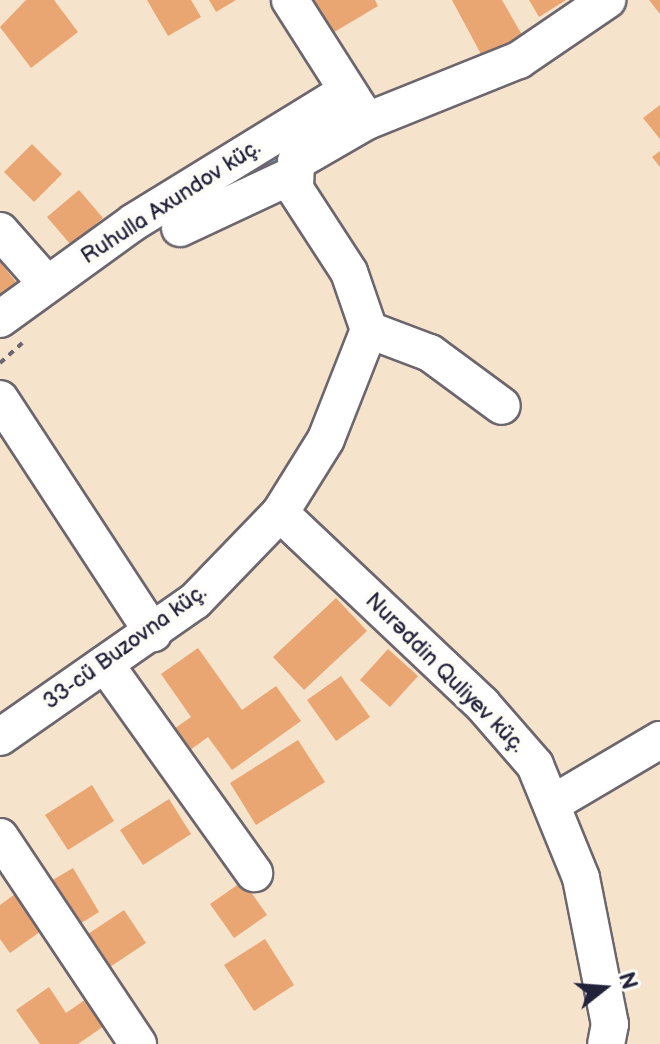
<!DOCTYPE html>
<meta charset="utf-8">
<style>
body{margin:0}
#map{position:relative;width:660px;height:1044px;overflow:hidden;background:#f6e3cc;font-family:"Balsamiq Sans",sans-serif}
div>[style]{position:absolute}
[style*='--x']{left:calc(var(--x)*1px);top:calc(var(--y)*1px);width:calc(var(--w)*1px);rotate:calc(var(--a)*1deg)}
.stream>*{height:7px;margin:-3.5px;padding:0 3.5px;transform-origin:3.5px;border-radius:3.5px;background:#69bbe4}
.building>*{inset:0;background:#e9a572}
.path>*{height:4px;margin-top:-2px;transform-origin:0;background:repeating-linear-gradient(90deg,#6c666e 0 6px,transparent 0 12px)}
.roads{filter:drop-shadow(2px 0 #6c666e) drop-shadow(-2px 0 #6c666e) drop-shadow(0 2px #6c666e) drop-shadow(0 -2px #6c666e)}
.minor>*{height:36px;margin:-18px;padding:0 18px;transform-origin:18px;border-radius:18px;background:#fff}
span{translate:-50% -50%;white-space:nowrap;text-align:center;line-height:1.15;-webkit-text-stroke:8px #fdfcf7;paint-order:stroke}
.street-label{font-size:22px;color:#22223b}
.north{position:absolute;left:564px;top:948px;width:80px;height:80px;-webkit-text-stroke:6px #fdfcf7;paint-order:stroke;rotate:73deg;font-size:22px;font-weight:700;line-height:32px;text-align:center;color:#22223b}
.north::after{content:'';display:block;margin:auto;width:28px;height:36px;background:#22223b;clip-path:polygon(50% 0,100% 100%,50% 72%,0 100%)}
</style>
<div id="map">
<div class="stream">
<div style="--x:252;--y:176;--w:40;--a:-40"></div>
</div>
<div class="building">
<div style="clip-path:polygon(26px 0,54px 0,78px 32px,31px 68px,0 27px)"></div>
<div style="clip-path:polygon(147px 0,191px 0,201px 17px,168px 36px)"></div>
<div style="clip-path:polygon(209px 0,236px 0,216px 12px)"></div>
<div style="clip-path:polygon(311px 0,375px 0,378px 6px,331px 34px)"></div>
<div style="clip-path:polygon(452px 0,502px 0,522px 35px,482px 56px)"></div>
<div style="clip-path:polygon(529px 0,566px 0,539px 17px)"></div>
<div style="clip-path:polygon(649px 0,660px 0,660px 14px)"></div>
<div style="clip-path:polygon(660px 105px,660px 139px,643px 118px)"></div>
<div style="clip-path:polygon(32px 144px,62px 174px,34px 202px,4px 172px)"></div>
<div style="clip-path:polygon(660px 151px,660px 167px,652px 157px)"></div>
<div style="clip-path:polygon(79px 190px,103px 218px,71px 245px,47px 217px)"></div>
<div style="clip-path:polygon(0 262px,16px 282px,0 296px)"></div>
<div style="clip-path:polygon(336px 598px,367px 631px,304px 690px,273px 657px)"></div>
<div style="clip-path:polygon(198px 648px,242px 710px,276px 686px,301px 721px,232px 770px,208px 737px,186px 753px,171px 731px,191px 717px,161px 674px)"></div>
<div style="clip-path:polygon(388px 649px,418px 676px,390px 707px,360px 680px)"></div>
<div style="clip-path:polygon(341px 676px,370px 717px,336px 741px,307px 700px)"></div>
<div style="clip-path:polygon(298px 740px,325px 782px,256px 825px,230px 783px)"></div>
<div style="clip-path:polygon(92px 785px,114px 821px,68px 850px,45px 815px)"></div>
<div style="clip-path:polygon(169px 799px,191px 834px,143px 865px,120px 830px)"></div>
<div style="clip-path:polygon(73px 868px,99px 912px,78px 925px,51px 881px)"></div>
<div style="clip-path:polygon(243px 881px,267px 915px,234px 938px,210px 904px)"></div>
<div style="clip-path:polygon(18px 892px,44px 929px,10px 953px,0 939px,0 905px)"></div>
<div style="clip-path:polygon(124px 910px,146px 943px,110px 967px,88px 934px)"></div>
<div style="clip-path:polygon(265px 939px,294px 985px,254px 1011px,224px 965px)"></div>
<div style="clip-path:polygon(49px 987px,66px 1013px,89px 997px,107px 1024px,78px 1044px,40px 1044px,16px 1010px)"></div>
</div>
<div class="path">
<div style="--x:0;--y:363;--w:30;--a:-42"></div>
</div>
<div class="roads">
<div class="minor">
<div style="--x:290;--y:0;--w:130;--a:57.5"></div>
<div style="--x:180;--y:228;--w:125;--a:-25.1"></div>
<div style="--x:0;--y:231;--w:71;--a:48.4"></div>
<div style="--x:0;--y:319;--w:165;--a:-35.9"></div>
<div style="--x:134;--y:222;--w:250;--a:-31.6"></div>
<div style="--x:369;--y:330;--w:65;--a:20.7"></div>
<div style="--x:430;--y:353;--w:89;--a:36.4"></div>
<div style="--x:0;--y:399;--w:280;--a:56.8"></div>
<div style="--x:280;--y:513;--w:278;--a:43.4"></div>
<div style="--x:482;--y:704;--w:81;--a:49"></div>
<div style="--x:535;--y:765;--w:122;--a:67.8"></div>
<div style="--x:581;--y:878;--w:149;--a:78.8"></div>
<div style="--x:610;--y:1024;--w:20;--a:101"></div>
<div style="--x:105;--y:664;--w:257;--a:54.5"></div>
<div style="--x:0;--y:737;--w:238;--a:-34.9"></div>
<div style="--x:195;--y:601;--w:122;--a:-46"></div>
<div style="--x:280;--y:513;--w:87;--a:-58.1"></div>
<div style="--x:326;--y:439;--w:117;--a:-68.5"></div>
<div style="--x:369;--y:330;--w:61;--a:-109"></div>
<div style="--x:349;--y:272;--w:99;--a:-123"></div>
<div style="--x:295;--y:189;--w:27;--a:-88"></div>
<div style="--x:296;--y:162;--w:82;--a:-30"></div>
<div style="--x:367;--y:121;--w:164;--a:-21.9"></div>
<div style="--x:519;--y:60;--w:107;--a:-34.3"></div>
<div style="--x:555;--y:802;--w:122;--a:-30.6"></div>
<div style="--x:0;--y:837;--w:249;--a:56.3"></div>
</div>
</div>
<div class="street-label">
<span style="left:171px;top:202px;rotate:-33deg">Ruhulla Axundov küç.</span>
<span style="left:125px;top:647px;rotate:-36deg">33-cü Buzovna küç.</span>
<span style="left:445px;top:673px;rotate:45deg">Nurəddin Quliyev küç.</span>
</div>
<div class="north">N</div>
</div>
